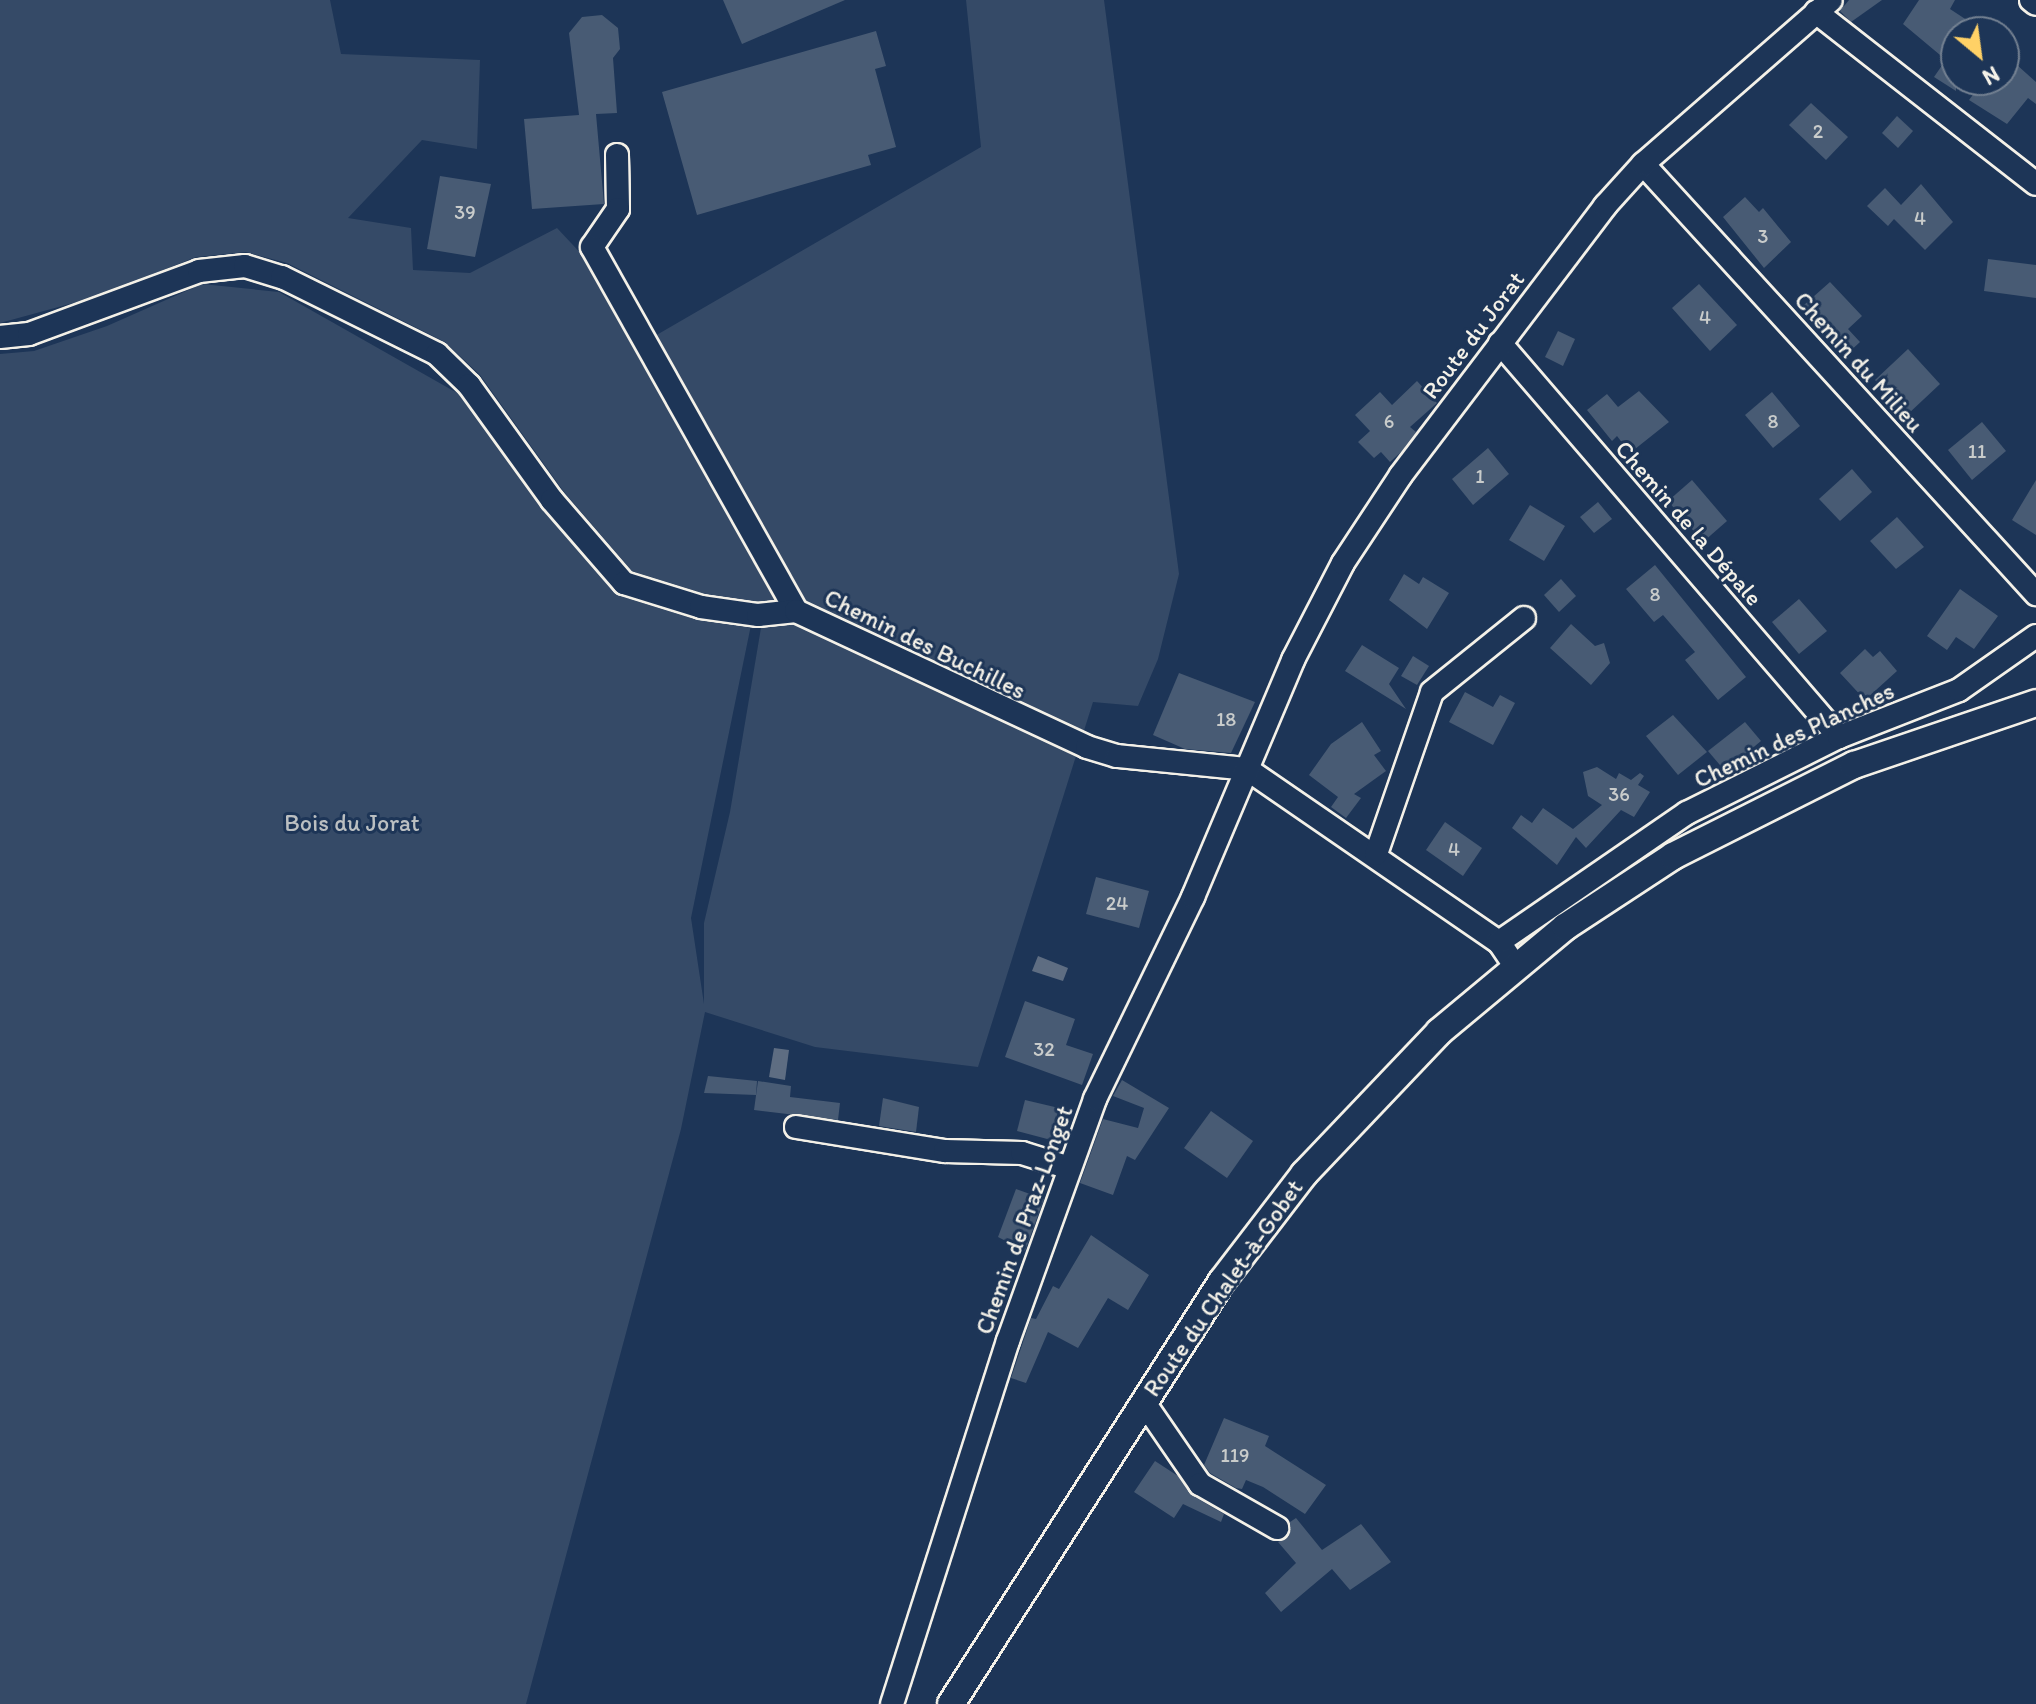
<!DOCTYPE html>
<meta charset="utf-8">
<style>
body{margin:0}
#map{position:relative;width:2036px;height:1704px;overflow:hidden;background:#1d3557;font-family:Itim,sans-serif}
div>[style]{position:absolute}
[style*='--x']{left:calc(var(--x)*1px);top:calc(var(--y)*1px);width:calc(var(--w)*1px);rotate:calc(var(--a)*1deg)}
.green>*{inset:0;background:#354a67}
.water>*{inset:0;background:#5e6d82}
.building>*{inset:0;background:#485b74}
.roads{filter:drop-shadow(2px 0 #f4f1e8) drop-shadow(-2px 0 #f4f1e8) drop-shadow(0 2px #f4f1e8) drop-shadow(0 -2px #f4f1e8)}
.minor>*{height:22px;margin:-11px;padding:0 11px;transform-origin:11px;border-radius:11px;background:#1d3557}
.major>*{height:26px;margin:-13px;padding:0 13px;transform-origin:13px;border-radius:13px;background:#1d3557}
span{translate:-50% -50%;white-space:nowrap;text-align:center;line-height:1.15;-webkit-text-stroke:6px #1d3557;paint-order:stroke}
.number-label{font-size:20px;color:#c9cccb}
.number-label span{-webkit-text-stroke-width:0}
.street-label{font-size:24px;color:#f4f1e8}
.park-label{font-size:24px;color:#bbbfc1}
.north{position:absolute;left:1940px;top:16px;width:80px;height:80px;box-sizing:border-box;background:#1d3557;border:2px solid #738091;border-radius:50%;rotate:151deg;font-size:22px;font-weight:700;line-height:32px;text-align:center;color:#f4f1e8}
.north::after{content:'';display:block;margin:auto;width:28px;height:36px;background:#ffd166;clip-path:polygon(50% 0,100% 100%,50% 72%,0 100%)}
</style>
<div id="map">
<div class="green">
<div style="clip-path:polygon(0 0,330px 0,341px 54px,480px 60px,477px 149px,422px 140px,348px 218px,411px 228px,413px 270px,470px 273px,557px 228px,602px 276px,641px 344px,981px 147px,966px 0,1104px 0,1179px 574px,1158px 659px,1138px 706px,1093px 702px,978px 1067px,815px 1047px,705px 1012px,681px 1129px,526px 1704px,0 1704px,0 354px,34px 351px,107px 326px,202px 284px,279px 292px,459px 394px,540px 505px,621px 594px,751px 625px,691px 918px,704px 1004px,704px 923px,730px 812px,764px 610px,702px 597px,632px 571px,564px 492px,480px 375px,445px 342px,287px 263px,246px 252px,196px 257px,95px 297px,0 323px)"></div>
</div>
<div class="water">
<div style="clip-path:polygon(1038px 956px,1068px 968px,1063px 981px,1032px 971px)"></div>
<div style="clip-path:polygon(774px 1048px,789px 1050px,785px 1080px,769px 1077px)"></div>
</div>
<div class="building">
<div style="clip-path:polygon(723px 0,845px 0,742px 44px)"></div>
<div style="clip-path:polygon(1849px 0,1882px 0,1851px 22px,1840px 11px)"></div>
<div style="clip-path:polygon(1919px 0,1955px 0,1950px 9px,1985px 32px,1956px 32px,1956px 44px,1946px 60px,1903px 24px)"></div>
<div style="clip-path:polygon(602px 15px,618px 28px,620px 49px,613px 58px,617px 113px,596px 114px,604px 204px,532px 209px,524px 119px,579px 115px,569px 33px,582px 17px)"></div>
<div style="clip-path:polygon(876px 31px,886px 66px,875px 69px,896px 147px,868px 155px,871px 165px,697px 215px,662px 92px)"></div>
<div style="clip-path:polygon(1956px 45px,1956px 91px,1934px 77px)"></div>
<div style="clip-path:polygon(2017px 65px,2036px 82px,2036px 104px,2028px 98px,2007px 124px,1969px 100px,1984px 80px,1999px 87px)"></div>
<div style="clip-path:polygon(1811px 103px,1848px 137px,1826px 160px,1789px 125px)"></div>
<div style="clip-path:polygon(1897px 116px,1913px 131px,1898px 148px,1882px 133px)"></div>
<div style="clip-path:polygon(440px 176px,491px 184px,475px 257px,427px 249px)"></div>
<div style="clip-path:polygon(1921px 184px,1953px 222px,1925px 250px,1894px 219px,1888px 226px,1867px 206px,1885px 188px,1901px 205px)"></div>
<div style="clip-path:polygon(1745px 197px,1759px 212px,1763px 208px,1791px 242px,1764px 268px,1723px 217px)"></div>
<div style="clip-path:polygon(1988px 259px,2036px 265px,2036px 298px,1984px 291px)"></div>
<div style="clip-path:polygon(1830px 282px,1862px 316px,1848px 329px,1860px 342px,1845px 356px,1804px 305px)"></div>
<div style="clip-path:polygon(1699px 284px,1737px 325px,1710px 351px,1672px 308px)"></div>
<div style="clip-path:polygon(1558px 331px,1575px 339px,1563px 366px,1545px 357px)"></div>
<div style="clip-path:polygon(1908px 349px,1940px 384px,1907px 415px,1875px 380px)"></div>
<div style="clip-path:polygon(1417px 381px,1437px 403px,1410px 427px,1416px 432px,1401px 452px,1390px 462px,1381px 452px,1374px 458px,1358px 442px,1370px 431px,1355px 415px,1380px 392px,1392px 405px)"></div>
<div style="clip-path:polygon(1639px 391px,1669px 422px,1630px 453px,1617px 436px,1612px 441px,1587px 410px,1607px 394px,1618px 407px)"></div>
<div style="clip-path:polygon(1772px 392px,1800px 426px,1773px 448px,1745px 415px)"></div>
<div style="clip-path:polygon(1982px 422px,2006px 451px,1972px 480px,1948px 450px)"></div>
<div style="clip-path:polygon(1488px 448px,1509px 474px,1473px 505px,1452px 479px)"></div>
<div style="clip-path:polygon(1852px 469px,1872px 492px,1840px 521px,1819px 499px)"></div>
<div style="clip-path:polygon(1692px 480px,1727px 521px,1703px 542px,1668px 501px)"></div>
<div style="clip-path:polygon(2036px 480px,2036px 535px,2012px 520px)"></div>
<div style="clip-path:polygon(1598px 502px,1612px 519px,1594px 533px,1580px 517px)"></div>
<div style="clip-path:polygon(1530px 505px,1565px 526px,1544px 561px,1509px 540px)"></div>
<div style="clip-path:polygon(1897px 517px,1924px 547px,1896px 569px,1870px 541px)"></div>
<div style="clip-path:polygon(1655px 565px,1746px 677px,1718px 700px,1685px 660px,1695px 652px,1663px 615px,1654px 622px,1626px 589px)"></div>
<div style="clip-path:polygon(1404px 574px,1419px 584px,1423px 577px,1449px 593px,1427px 629px,1389px 600px)"></div>
<div style="clip-path:polygon(1561px 579px,1576px 596px,1559px 612px,1544px 595px)"></div>
<div style="clip-path:polygon(1960px 589px,1998px 616px,1974px 649px,1956px 637px,1947px 650px,1927px 636px)"></div>
<div style="clip-path:polygon(1799px 599px,1827px 631px,1799px 654px,1772px 622px)"></div>
<div style="clip-path:polygon(1571px 624px,1595px 646px,1604px 643px,1610px 663px,1591px 685px,1550px 648px)"></div>
<div style="clip-path:polygon(1362px 645px,1399px 668px,1389px 684px,1406px 709px,1345px 671px)"></div>
<div style="clip-path:polygon(1865px 649px,1873px 657px,1880px 651px,1897px 671px,1865px 700px,1840px 673px)"></div>
<div style="clip-path:polygon(1413px 656px,1429px 666px,1417px 685px,1401px 676px)"></div>
<div style="clip-path:polygon(1179px 673px,1255px 702px,1231px 753px,1185px 749px,1153px 735px)"></div>
<div style="clip-path:polygon(1465px 692px,1493px 707px,1500px 695px,1515px 703px,1493px 745px,1449px 722px)"></div>
<div style="clip-path:polygon(1673px 715px,1707px 752px,1678px 775px,1646px 736px)"></div>
<div style="clip-path:polygon(1362px 722px,1381px 751px,1374px 755px,1386px 771px,1354px 794px,1361px 798px,1346px 818px,1331px 807px,1338px 797px,1309px 775px,1331px 744px)"></div>
<div style="clip-path:polygon(1745px 722px,1761px 741px,1725px 771px,1708px 751px)"></div>
<div style="clip-path:polygon(1597px 767px,1616px 779px,1619px 773px,1631px 780px,1640px 773px,1644px 776px,1638px 785px,1650px 792px,1634px 817px,1621px 810px,1586px 848px,1576px 837px,1557px 865px,1512px 828px,1521px 815px,1532px 823px,1543px 808px,1573px 829px,1602px 805px,1588px 796px,1583px 772px)"></div>
<div style="clip-path:polygon(1445px 822px,1482px 848px,1463px 876px,1426px 850px)"></div>
<div style="clip-path:polygon(1096px 877px,1149px 891px,1139px 928px,1086px 914px)"></div>
<div style="clip-path:polygon(1025px 1001px,1075px 1019px,1066px 1045px,1093px 1054px,1082px 1085px,1005px 1057px)"></div>
<div style="clip-path:polygon(708px 1076px,757px 1081px,756px 1095px,704px 1093px)"></div>
<div style="clip-path:polygon(1122px 1080px,1169px 1108px,1135px 1160px,1127px 1156px,1113px 1195px,1080px 1183px,1103px 1119px,1138px 1128px,1144px 1108px,1113px 1096px)"></div>
<div style="clip-path:polygon(758px 1081px,791px 1086px,790px 1097px,840px 1103px,838px 1120px,754px 1110px)"></div>
<div style="clip-path:polygon(883px 1098px,919px 1107px,916px 1132px,879px 1126px)"></div>
<div style="clip-path:polygon(1025px 1100px,1059px 1108px,1051px 1140px,1017px 1131px)"></div>
<div style="clip-path:polygon(1211px 1111px,1253px 1141px,1227px 1178px,1184px 1148px)"></div>
<div style="clip-path:polygon(1016px 1189px,1044px 1199px,1025px 1251px,998px 1237px)"></div>
<div style="clip-path:polygon(1091px 1235px,1149px 1275px,1128px 1310px,1108px 1298px,1078px 1348px,1048px 1332px,1026px 1383px,1011px 1378px,1031px 1318px,1036px 1319px,1053px 1286px,1059px 1289px)"></div>
<div style="clip-path:polygon(1224px 1418px,1269px 1436px,1265px 1446px,1326px 1485px,1305px 1514px,1263px 1487px,1246px 1480px,1242px 1489px,1236px 1488px,1210px 1473px,1204px 1465px)"></div>
<div style="clip-path:polygon(1155px 1461px,1178px 1476px,1193px 1496px,1224px 1514px,1221px 1522px,1183px 1504px,1174px 1518px,1134px 1492px)"></div>
<div style="clip-path:polygon(1296px 1518px,1322px 1550px,1361px 1524px,1391px 1562px,1350px 1590px,1332px 1569px,1281px 1612px,1265px 1593px,1296px 1563px,1278px 1542px,1289px 1536px,1290px 1522px)"></div>
</div>
<div class="roads">
<div class="minor">
<div style="--x:2031;--y:0;--w:6;--a:39"></div>
<div style="--x:1816;--y:12;--w:279;--a:38"></div>
<div style="--x:617;--y:155;--w:54;--a:88.9"></div>
<div style="--x:618;--y:209;--w:46;--a:124.4"></div>
<div style="--x:592;--y:247;--w:417;--a:60.7"></div>
<div style="--x:1643;--y:164;--w:583;--a:47.57"></div>
<div style="--x:0;--y:337;--w:29;--a:-6"></div>
<div style="--x:29;--y:334;--w:181;--a:-20.3"></div>
<div style="--x:199;--y:271;--w:46;--a:-6.2"></div>
<div style="--x:245;--y:266;--w:39;--a:17"></div>
<div style="--x:282;--y:277;--w:173;--a:26.4"></div>
<div style="--x:437;--y:354;--w:45;--a:44.1"></div>
<div style="--x:469;--y:385;--w:142;--a:54.2"></div>
<div style="--x:552;--y:500;--w:110;--a:49.1"></div>
<div style="--x:624;--y:583;--w:81;--a:17.3"></div>
<div style="--x:701;--y:607;--w:58;--a:8"></div>
<div style="--x:758;--y:615;--w:38;--a:-6"></div>
<div style="--x:796;--y:611;--w:321;--a:25"></div>
<div style="--x:1087;--y:747;--w:31;--a:17"></div>
<div style="--x:1117;--y:756;--w:131;--a:5.7"></div>
<div style="--x:1247;--y:769;--w:306;--a:34.5"></div>
<div style="--x:1499;--y:942;--w:29;--a:56"></div>
<div style="--x:1500;--y:343;--w:520;--a:49.29"></div>
<div style="--x:1376;--y:854;--w:171;--a:-70.9"></div>
<div style="--x:1432;--y:692;--w:118;--a:-38.8"></div>
<div style="--x:1499;--y:942;--w:228;--a:-34.5"></div>
<div style="--x:1687;--y:813;--w:170;--a:-26.6"></div>
<div style="--x:1839;--y:737;--w:129;--a:-21.4"></div>
<div style="--x:1959;--y:690;--w:94;--a:-35"></div>
<div style="--x:796;--y:1127;--w:151;--a:9.2"></div>
<div style="--x:945;--y:1151;--w:77;--a:1.5"></div>
<div style="--x:1022;--y:1153;--w:50;--a:17.4"></div>
<div style="--x:1143;--y:1401;--w:101;--a:55.5"></div>
<div style="--x:1200;--y:1484;--w:89;--a:29.7"></div>
<div style="--x:892;--y:1704;--w:381;--a:-72.3"></div>
<div style="--x:1008;--y:1341;--w:257;--a:-70.2"></div>
<div style="--x:1095;--y:1099;--w:225;--a:-64.1"></div>
<div style="--x:1193;--y:897;--w:257;--a:-67.1"></div>
<div style="--x:1293;--y:660;--w:109;--a:-62.7"></div>
<div style="--x:1343;--y:563;--w:105;--a:-56.6"></div>
<div style="--x:1401;--y:475;--w:338;--a:-52.8"></div>
<div style="--x:1605;--y:206;--w:57;--a:-47.9"></div>
<div style="--x:1643;--y:164;--w:249;--a:-41.1"></div>
</div>
<div class="major">
<div style="--x:951;--y:1704;--w:502;--a:-57.35"></div>
<div style="--x:1222;--y:1281;--w:135;--a:-52.5"></div>
<div style="--x:1304;--y:1174;--w:196;--a:-46.4"></div>
<div style="--x:1439;--y:1032;--w:164;--a:-39.8"></div>
<div style="--x:1565;--y:927;--w:129;--a:-33.3"></div>
<div style="--x:1673;--y:856;--w:203;--a:-26.7"></div>
<div style="--x:1854;--y:765;--w:192;--a:-18.8"></div>
</div>
</div>
<div class="number-label">
<span style="left:1818px;top:131px">2</span>
<span style="left:465px;top:212px">39</span>
<span style="left:1920px;top:218px">4</span>
<span style="left:1763px;top:236px">3</span>
<span style="left:1705px;top:317px">4</span>
<span style="left:1389px;top:421px">6</span>
<span style="left:1773px;top:421px">8</span>
<span style="left:1977px;top:451px">11</span>
<span style="left:1480px;top:476px">1</span>
<span style="left:1655px;top:594px">8</span>
<span style="left:1226px;top:719px">18</span>
<span style="left:1619px;top:794px">36</span>
<span style="left:1454px;top:849px">4</span>
<span style="left:1117px;top:903px">24</span>
<span style="left:1044px;top:1049px">32</span>
<span style="left:1235px;top:1455px">119</span>
</div>
<div class="street-label">
<span style="left:1473px;top:335px;rotate:-53deg">Route du Jorat</span>
<span style="left:1859px;top:362px;rotate:48deg">Chemin du Milieu</span>
<span style="left:1689px;top:523px;rotate:49deg">Chemin de la Dépale</span>
<span style="left:925px;top:644px;rotate:26deg">Chemin des Buchilles</span>
<span style="left:1794px;top:735px;rotate:-25deg">Chemin des Planches</span>
<span style="left:1024px;top:1220px;rotate:-70deg">Chemin de Praz-Longet</span>
<span style="left:1223px;top:1288px;rotate:-55deg">Route du Chalet-à-Gobet</span>
</div>
<div class="park-label">
<span style="left:352px;top:823px">Bois du Jorat</span>
</div>
<div class="north">N</div>
</div>
